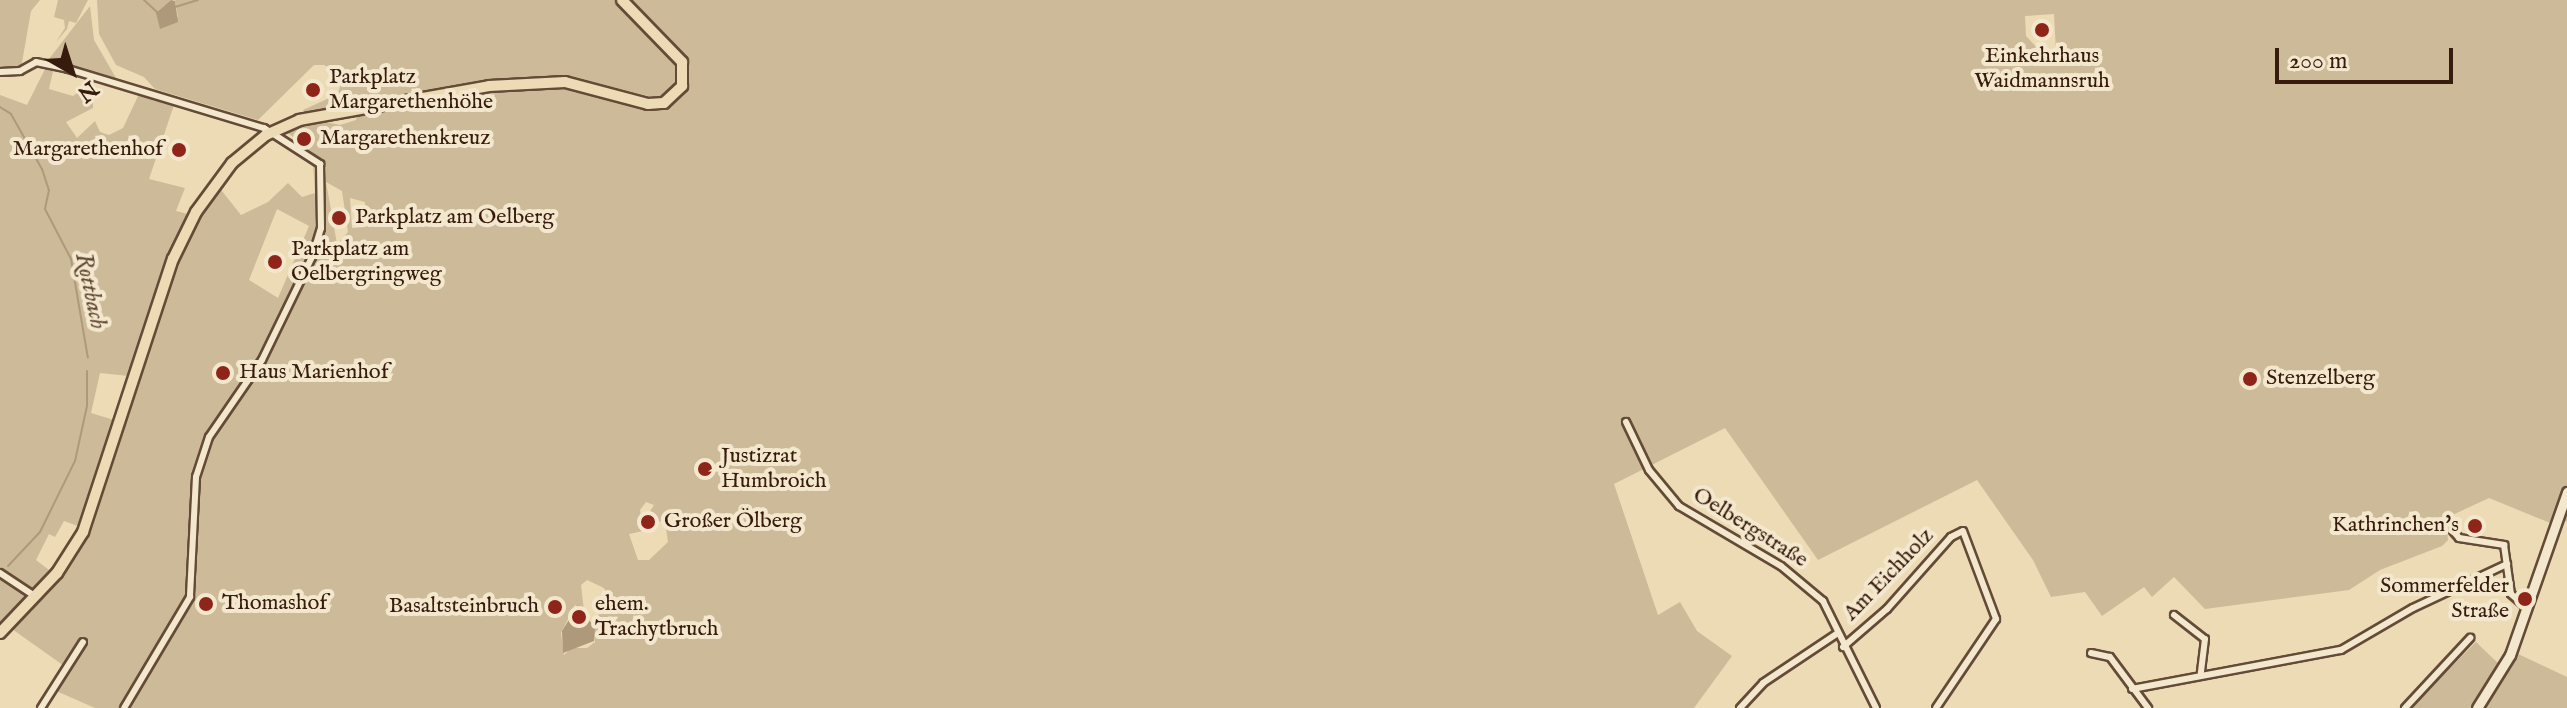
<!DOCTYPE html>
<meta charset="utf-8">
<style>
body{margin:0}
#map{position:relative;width:2567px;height:708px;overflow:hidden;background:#ecdbb4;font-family:"IM FELL English",serif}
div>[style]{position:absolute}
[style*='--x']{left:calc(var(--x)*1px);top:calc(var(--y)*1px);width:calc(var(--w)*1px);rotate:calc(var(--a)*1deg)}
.green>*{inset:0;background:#cdba98}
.water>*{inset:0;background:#ae9a7b}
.stream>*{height:2px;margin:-1px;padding:0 1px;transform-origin:1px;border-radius:1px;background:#ae9a7b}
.roads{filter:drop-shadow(2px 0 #644b37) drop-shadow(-2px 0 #644b37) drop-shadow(0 2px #644b37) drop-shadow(0 -2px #644b37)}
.street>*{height:6px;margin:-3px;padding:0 3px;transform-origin:3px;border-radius:3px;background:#f3e8ce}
.secondary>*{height:9px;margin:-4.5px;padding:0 4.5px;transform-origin:4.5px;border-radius:4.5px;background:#f3e8ce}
.primary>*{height:10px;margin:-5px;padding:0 5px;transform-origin:5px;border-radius:5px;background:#ecdbb4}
.dots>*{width:22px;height:22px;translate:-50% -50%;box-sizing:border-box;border:4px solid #f3e8ce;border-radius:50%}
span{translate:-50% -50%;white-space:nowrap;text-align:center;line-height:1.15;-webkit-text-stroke:8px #f3e8ce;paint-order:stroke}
.poi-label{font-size:22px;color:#371b0d}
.left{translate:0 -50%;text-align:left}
.right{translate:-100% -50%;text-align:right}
.street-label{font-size:22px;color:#371b0d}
.water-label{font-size:24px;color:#614734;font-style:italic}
.north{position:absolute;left:32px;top:32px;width:80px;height:80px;-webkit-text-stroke:6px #f3e8ce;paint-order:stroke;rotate:141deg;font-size:22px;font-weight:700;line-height:32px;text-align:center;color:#371b0d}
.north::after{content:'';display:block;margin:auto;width:28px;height:36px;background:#371b0d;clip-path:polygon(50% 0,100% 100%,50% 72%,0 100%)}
.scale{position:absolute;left:2275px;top:48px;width:178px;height:36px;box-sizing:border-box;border:4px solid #371b0d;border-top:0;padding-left:10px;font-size:24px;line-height:28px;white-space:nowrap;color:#371b0d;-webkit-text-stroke:6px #f3e8ce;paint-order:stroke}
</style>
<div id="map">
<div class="green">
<div style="clip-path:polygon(0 0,40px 0,31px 11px,21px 68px,0 71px)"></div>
<div style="clip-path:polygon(58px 0,88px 0,76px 23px,69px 21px,67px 29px,56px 42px,65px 28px,64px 20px,54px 17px)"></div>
<div style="clip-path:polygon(97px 0,171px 0,156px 13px,178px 17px,175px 0,617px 0,677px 61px,679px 80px,660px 99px,593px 82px,547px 78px,305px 114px,303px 110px,338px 94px,340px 86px,325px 65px,314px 65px,258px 120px,155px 89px,144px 77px,116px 65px,99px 34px)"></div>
<div style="clip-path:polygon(evenodd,628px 0,2567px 0,2567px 521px,2555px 525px,2489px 498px,2446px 518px,2448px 540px,2442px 546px,2380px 570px,2349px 590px,2205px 609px,2174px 577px,2152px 597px,2144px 587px,2102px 616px,2085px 592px,2051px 597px,2033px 560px,1977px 480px,1818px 560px,1725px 428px,1614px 484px,1658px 615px,1680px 602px,1697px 631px,1732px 656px,1694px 708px,125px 708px,143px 671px,121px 708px,95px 708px,54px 690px,67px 668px,12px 629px,60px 579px,80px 545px,175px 261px,194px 218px,218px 186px,241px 215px,268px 202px,288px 183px,302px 197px,315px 193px,313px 164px,319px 158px,288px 133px,320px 121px,340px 125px,356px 120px,358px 110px,504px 88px,562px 85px,646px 109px,672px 104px,687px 83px,684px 56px,628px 0,2054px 14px,2056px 52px,2041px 52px,2026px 36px,2025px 16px,2054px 14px,628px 0,326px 182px,342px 191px,348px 232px,337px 244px,326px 182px,628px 0,350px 198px,365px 202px,366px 227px,352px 228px,350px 198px,628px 0,277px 209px,309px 226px,278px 298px,249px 280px,277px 209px,628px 0,646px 502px,654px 505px,649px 513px,653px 522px,665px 521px,668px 542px,649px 560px,638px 560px,629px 534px,643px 531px,640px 510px,646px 502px,628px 0,587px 580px,604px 588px,612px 604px,592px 620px,595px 642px,587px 648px,571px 648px,564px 655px,561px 633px,575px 605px,584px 611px,581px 585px,587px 580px)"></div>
<div style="clip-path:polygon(90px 6px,94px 40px,116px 78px,49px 59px)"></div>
<div style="clip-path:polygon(46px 67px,53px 71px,49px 89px,73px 96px,83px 89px,93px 99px,93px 108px,66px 122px,77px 138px,95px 121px,100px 132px,109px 135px,123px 128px,139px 94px,175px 102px,149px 179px,185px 188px,176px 211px,188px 214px,168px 257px,129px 376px,100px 373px,91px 413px,114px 420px,78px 526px,64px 521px,55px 537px,49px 534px,36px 560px,49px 570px,0 624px,0 95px,27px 105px)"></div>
<div style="clip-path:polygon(2476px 642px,2500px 665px,2471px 708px,2410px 708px)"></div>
<div style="clip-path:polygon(2516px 653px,2567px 677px,2567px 708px,2482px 708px)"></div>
</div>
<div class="water">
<div style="clip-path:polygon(171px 0,175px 1px,178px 22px,160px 29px,156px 13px)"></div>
<div style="clip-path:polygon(578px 605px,595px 628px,594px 641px,563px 653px,562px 631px)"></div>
</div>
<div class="stream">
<div style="--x:144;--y:0;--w:18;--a:43"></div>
<div style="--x:175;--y:7;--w:24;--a:-17"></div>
<div style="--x:0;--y:107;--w:13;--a:32"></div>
<div style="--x:11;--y:114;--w:63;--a:60.6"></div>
<div style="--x:42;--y:169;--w:22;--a:72"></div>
<div style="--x:49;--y:190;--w:19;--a:102"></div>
<div style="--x:45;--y:209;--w:56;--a:62.5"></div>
<div style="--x:71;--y:259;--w:100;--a:80.3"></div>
<div style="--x:8;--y:566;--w:47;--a:-46.7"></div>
<div style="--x:40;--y:532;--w:79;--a:-63.8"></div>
<div style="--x:75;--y:461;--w:56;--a:-77.7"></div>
<div style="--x:87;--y:406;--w:35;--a:-90"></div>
</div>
<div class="roads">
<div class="street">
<div style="--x:0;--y:72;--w:20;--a:-3"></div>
<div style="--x:20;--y:71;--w:18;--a:-29"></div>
<div style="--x:36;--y:62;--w:33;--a:12"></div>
<div style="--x:68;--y:69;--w:205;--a:16.8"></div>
<div style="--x:264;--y:128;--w:67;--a:32.7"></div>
<div style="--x:320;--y:164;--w:64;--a:89.1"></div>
<div style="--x:321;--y:228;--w:30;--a:107"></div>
<div style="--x:312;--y:257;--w:114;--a:115.9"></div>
<div style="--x:262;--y:360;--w:93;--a:124.5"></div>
<div style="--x:209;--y:437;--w:42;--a:108"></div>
<div style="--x:196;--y:477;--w:120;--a:92.9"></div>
<div style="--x:190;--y:597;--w:129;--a:120.7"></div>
<div style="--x:1626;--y:422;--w:53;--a:64.4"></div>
<div style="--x:1649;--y:470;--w:47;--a:50.2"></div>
<div style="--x:1679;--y:506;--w:118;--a:30.5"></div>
<div style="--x:1781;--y:566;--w:55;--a:39.8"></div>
<div style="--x:1823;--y:601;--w:119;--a:63.6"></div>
<div style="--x:2453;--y:531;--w:9;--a:49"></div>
<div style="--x:2459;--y:538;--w:46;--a:8.8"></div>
<div style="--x:2504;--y:545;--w:49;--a:81.9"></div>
<div style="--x:2511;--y:594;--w:21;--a:41"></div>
<div style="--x:0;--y:573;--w:43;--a:33.7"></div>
<div style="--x:2174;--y:615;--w:39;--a:38"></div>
<div style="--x:2205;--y:639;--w:34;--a:97"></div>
<div style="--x:1843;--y:647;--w:58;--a:-40.8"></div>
<div style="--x:1887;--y:609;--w:96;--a:-48.4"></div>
<div style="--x:1951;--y:537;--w:13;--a:-27"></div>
<div style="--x:1963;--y:531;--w:94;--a:69.4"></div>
<div style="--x:1996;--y:619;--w:107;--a:124"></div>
<div style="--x:2091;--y:653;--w:19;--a:12"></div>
<div style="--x:2110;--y:657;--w:64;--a:53.3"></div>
<div style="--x:2132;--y:689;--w:213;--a:-10.6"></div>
<div style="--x:2341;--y:650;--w:83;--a:-30.3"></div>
<div style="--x:2413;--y:608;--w:104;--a:-25.1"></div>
<div style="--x:41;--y:708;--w:78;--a:-57.5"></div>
<div style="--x:1740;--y:708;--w:34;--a:-47"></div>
<div style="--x:1763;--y:683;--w:90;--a:-33.7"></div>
<div style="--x:2405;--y:708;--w:96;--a:-47.1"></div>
</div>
<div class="secondary">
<div style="--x:2477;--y:708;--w:62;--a:-58.1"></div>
<div style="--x:2510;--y:655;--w:173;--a:-70.7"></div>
</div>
<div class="primary">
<div style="--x:0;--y:633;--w:83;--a:-46.5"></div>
<div style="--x:57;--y:573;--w:49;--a:-57.6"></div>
<div style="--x:83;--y:532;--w:287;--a:-71.8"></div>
<div style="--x:173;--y:259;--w:52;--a:-63.9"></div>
<div style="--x:196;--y:212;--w:61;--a:-53.7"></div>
<div style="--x:232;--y:163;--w:44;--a:-39.5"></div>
<div style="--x:266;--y:135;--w:36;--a:-24"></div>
<div style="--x:299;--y:120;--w:193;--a:-10.1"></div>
<div style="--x:489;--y:86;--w:76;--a:-3"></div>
<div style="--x:565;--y:82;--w:86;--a:14.8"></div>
<div style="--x:648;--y:104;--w:16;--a:-4"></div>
<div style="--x:664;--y:103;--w:25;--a:-43"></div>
<div style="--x:682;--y:86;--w:24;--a:-90"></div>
<div style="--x:682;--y:62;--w:86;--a:-134.1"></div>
</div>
</div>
<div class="dots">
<div style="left:2042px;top:30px;background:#8f2418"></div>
<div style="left:313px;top:90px;background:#8f2418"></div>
<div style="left:304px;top:139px;background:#8f2418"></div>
<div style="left:179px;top:150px;background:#8f2418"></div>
<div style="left:339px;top:218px;background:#8f2418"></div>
<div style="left:275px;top:262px;background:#8f2418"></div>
<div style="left:223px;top:373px;background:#8f2418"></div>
<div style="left:2250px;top:379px;background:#8f2418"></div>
<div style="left:705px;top:469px;background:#8f2418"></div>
<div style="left:648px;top:522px;background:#8f2418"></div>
<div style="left:2475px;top:526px;background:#8f2418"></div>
<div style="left:2525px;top:599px;background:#8f2418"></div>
<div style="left:206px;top:604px;background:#8f2418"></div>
<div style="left:555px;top:607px;background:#8f2418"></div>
<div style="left:579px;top:617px;background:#8f2418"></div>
</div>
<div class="poi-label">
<span style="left:2042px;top:69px">Einkehrhaus<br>Waidmannsruh</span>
<span class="left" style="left:329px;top:90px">Parkplatz<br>Margarethenhöhe</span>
<span class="left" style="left:320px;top:139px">Margarethenkreuz</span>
<span class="right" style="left:163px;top:150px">Margarethenhof</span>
<span class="left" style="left:355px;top:218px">Parkplatz am Oelberg</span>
<span class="left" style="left:291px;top:262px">Parkplatz am<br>Oelbergringweg</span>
<span class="left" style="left:239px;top:373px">Haus Marienhof</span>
<span class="left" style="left:2266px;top:379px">Stenzelberg</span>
<span class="left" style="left:721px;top:469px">Justizrat<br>Humbroich</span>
<span class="left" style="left:664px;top:522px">Großer Ölberg</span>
<span class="right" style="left:2459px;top:526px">Kathrinchen's</span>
<span class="right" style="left:2509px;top:599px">Sommerfelder<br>Straße</span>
<span class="left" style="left:222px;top:604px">Thomashof</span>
<span class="left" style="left:595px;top:617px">ehem.<br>Trachytbruch</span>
<span class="right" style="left:539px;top:607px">Basaltsteinbruch</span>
</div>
<div class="street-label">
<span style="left:1750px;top:528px;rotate:32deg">Oelbergstraße</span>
<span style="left:1889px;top:575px;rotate:-46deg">Am Eichholz</span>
</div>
<div class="water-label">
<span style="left:90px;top:291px;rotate:78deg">Rottbach</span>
</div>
<div class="north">N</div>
<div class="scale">200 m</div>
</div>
